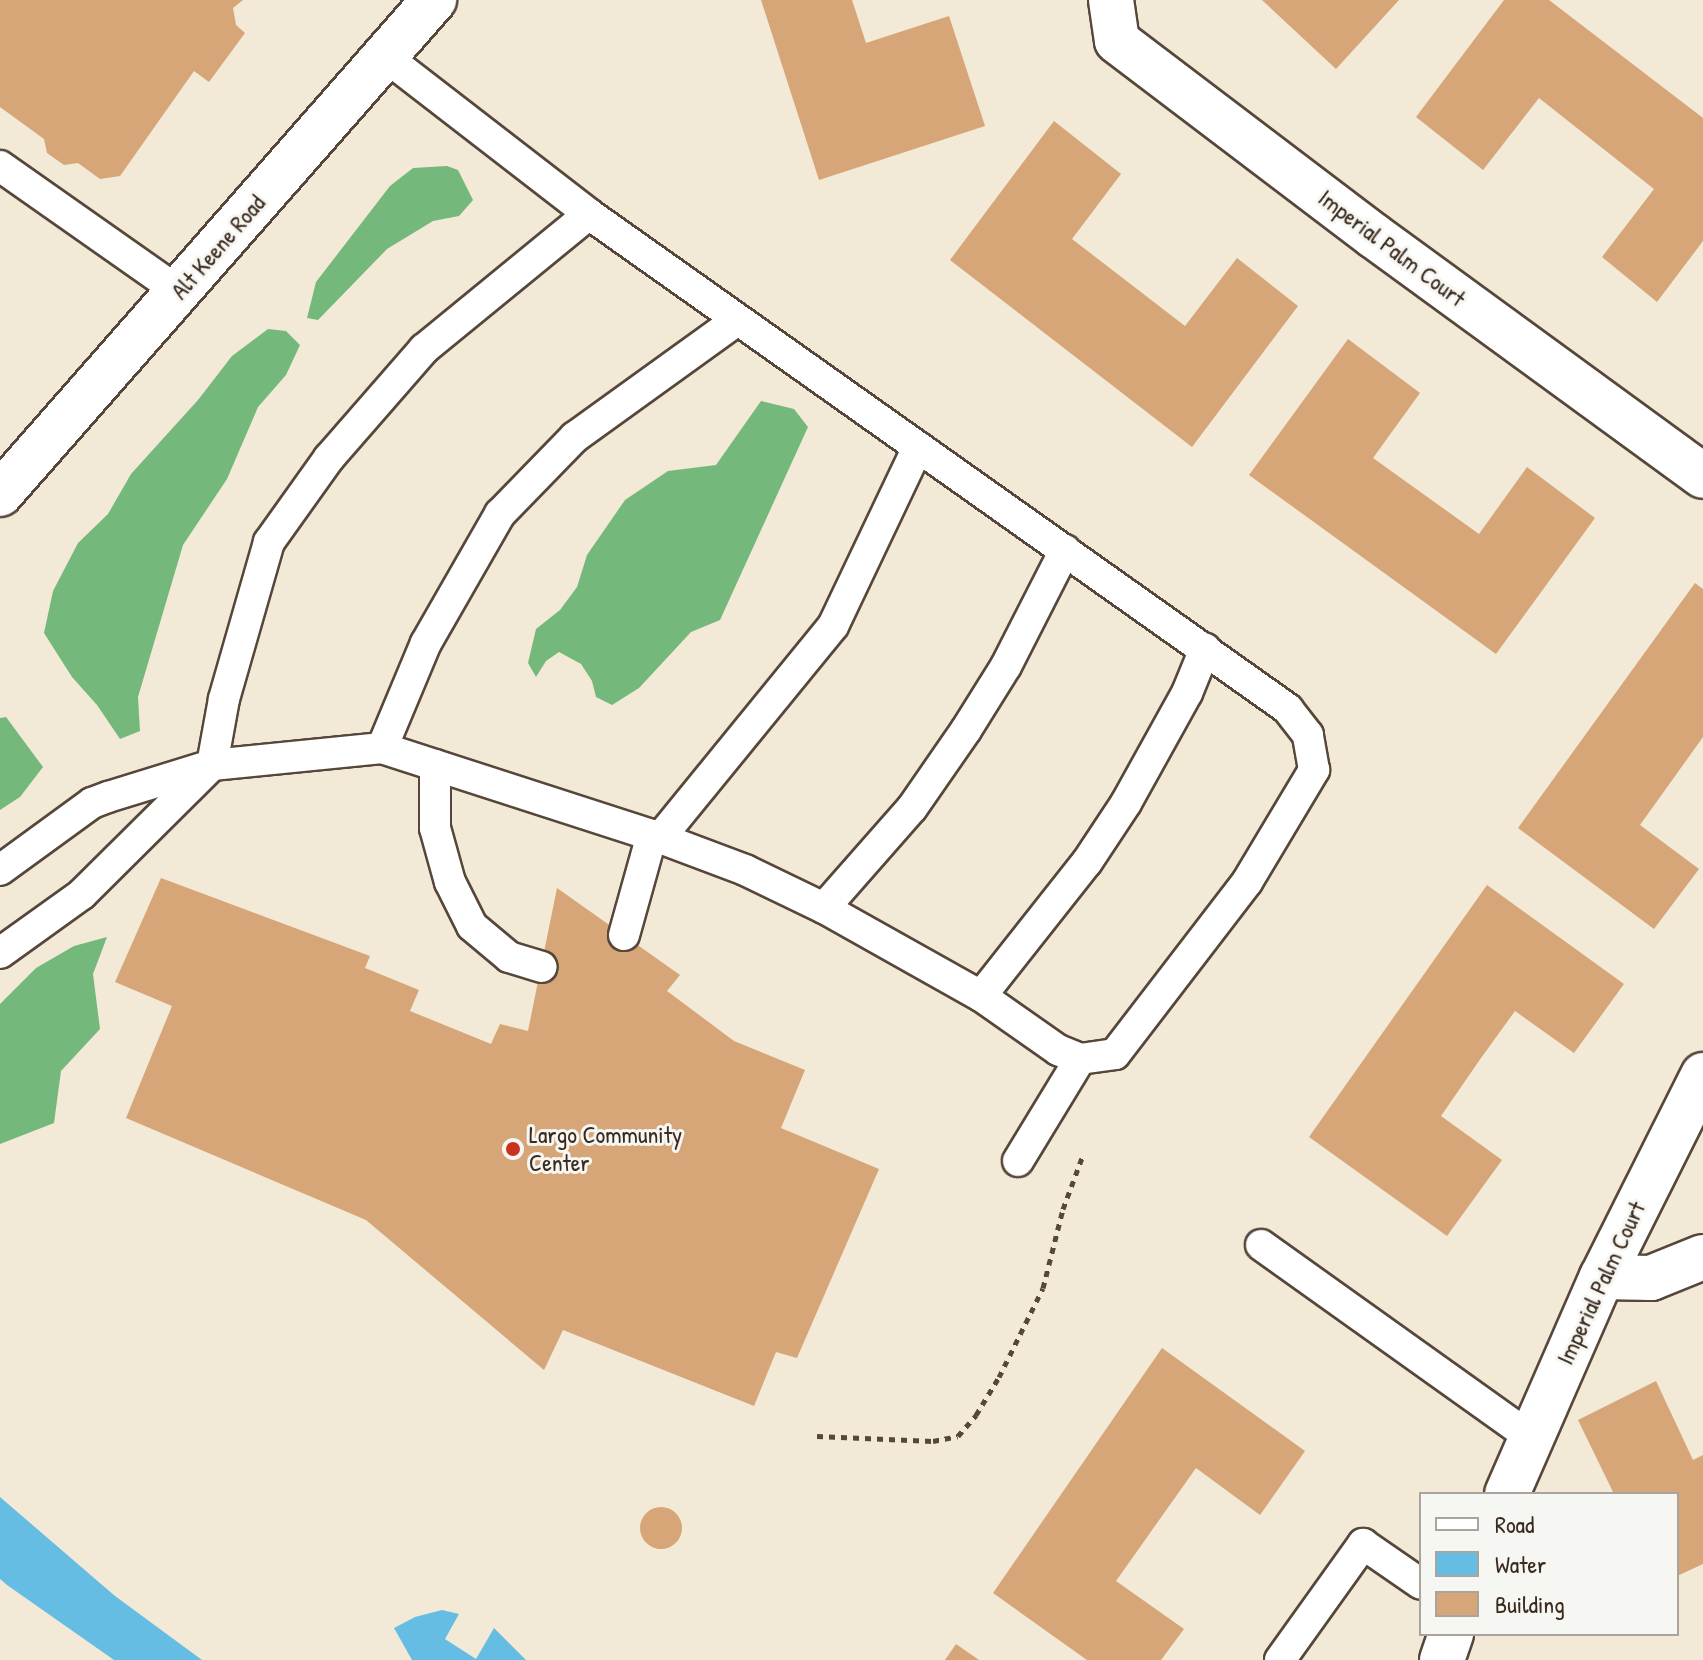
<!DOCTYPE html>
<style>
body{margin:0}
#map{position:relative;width:1703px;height:1660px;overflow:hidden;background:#f2e9d6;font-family:"Patrick Hand",sans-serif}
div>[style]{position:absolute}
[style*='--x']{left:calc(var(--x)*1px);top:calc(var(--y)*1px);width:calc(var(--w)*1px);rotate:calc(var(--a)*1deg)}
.forest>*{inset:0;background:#75b87c}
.water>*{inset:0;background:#66bde3}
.building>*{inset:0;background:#d6a578}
.round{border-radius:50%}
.path>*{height:5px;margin-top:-2.5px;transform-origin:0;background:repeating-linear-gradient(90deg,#56473a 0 6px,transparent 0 12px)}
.roads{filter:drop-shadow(2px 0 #56473a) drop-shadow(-2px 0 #56473a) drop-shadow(0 2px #56473a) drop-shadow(0 -2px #56473a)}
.service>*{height:30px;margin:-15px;padding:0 15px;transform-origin:15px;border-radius:15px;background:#fff}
.minor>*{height:44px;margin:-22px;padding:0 22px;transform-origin:22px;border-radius:22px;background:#fff}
.tertiary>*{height:44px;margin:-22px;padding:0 22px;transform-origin:22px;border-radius:22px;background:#fff}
.dots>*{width:22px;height:22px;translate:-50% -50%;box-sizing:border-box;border:4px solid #f6f6f2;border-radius:50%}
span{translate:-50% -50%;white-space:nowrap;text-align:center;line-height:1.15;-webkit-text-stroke:6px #f6f6f2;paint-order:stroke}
.street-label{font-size:24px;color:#3b2a1e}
.poi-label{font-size:24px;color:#3b2a1e}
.left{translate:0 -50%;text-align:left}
.legend{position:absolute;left:1419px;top:1492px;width:260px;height:144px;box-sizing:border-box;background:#f6f6f2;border:2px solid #aba49d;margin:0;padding:10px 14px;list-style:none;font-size:24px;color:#3b2a1e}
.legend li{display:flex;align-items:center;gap:16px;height:40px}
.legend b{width:40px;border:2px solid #aba49d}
</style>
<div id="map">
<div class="forest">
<div style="clip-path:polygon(447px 166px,458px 170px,473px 200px,459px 216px,433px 221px,387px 249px,318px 320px,307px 318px,316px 282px,390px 186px,413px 168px)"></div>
<div style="clip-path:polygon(268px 329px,286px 331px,300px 345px,286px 375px,258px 407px,227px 479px,183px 545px,138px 697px,140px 731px,120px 739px,97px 705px,72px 677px,44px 633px,53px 591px,78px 543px,108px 514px,131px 474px,198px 400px,232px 356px)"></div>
<div style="clip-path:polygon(761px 401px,794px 409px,808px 427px,720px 620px,691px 632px,639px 688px,612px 705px,596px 697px,592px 681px,581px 664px,559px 652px,546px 661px,536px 677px,528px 663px,536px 629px,560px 610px,577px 587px,587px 555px,625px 500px,668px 471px,716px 465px)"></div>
<div style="clip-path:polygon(6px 717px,43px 767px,20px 797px,0 810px,0 718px)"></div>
<div style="clip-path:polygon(107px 937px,93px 974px,100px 1029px,61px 1071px,54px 1123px,0 1144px,0 1004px,36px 968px,74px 946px)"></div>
</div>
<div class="water">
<div style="clip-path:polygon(0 1497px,115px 1596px,202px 1660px,114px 1660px,7px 1585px,0 1579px)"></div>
<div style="clip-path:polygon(442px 1610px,459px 1614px,445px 1639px,476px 1659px,494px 1628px,526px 1660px,412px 1660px,394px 1628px,415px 1617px)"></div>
</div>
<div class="building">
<div style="clip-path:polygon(0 0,243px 0,233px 8px,236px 25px,245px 33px,209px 82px,194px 71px,120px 176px,100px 179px,78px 163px,64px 165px,47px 153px,44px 139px,0 107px)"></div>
<div style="clip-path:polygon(761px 0,852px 0,866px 43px,949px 16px,985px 126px,819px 180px)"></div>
<div style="clip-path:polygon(1262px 0,1399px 0,1336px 69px)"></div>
<div style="clip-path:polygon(1504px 0,1549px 0,1703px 118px,1703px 241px,1657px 302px,1602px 257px,1654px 189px,1539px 98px,1483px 170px,1416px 117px)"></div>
<div style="clip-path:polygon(1054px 121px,1121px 174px,1072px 239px,1185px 326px,1237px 258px,1298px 306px,1192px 447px,950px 260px)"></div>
<div style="clip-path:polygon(1348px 339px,1420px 393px,1373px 458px,1479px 534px,1527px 467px,1595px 518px,1496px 654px,1249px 475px)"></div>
<div style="clip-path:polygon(1695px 583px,1703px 589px,1703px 737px,1640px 825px,1699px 869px,1654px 929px,1518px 828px)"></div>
<div style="clip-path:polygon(161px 878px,370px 956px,365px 968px,419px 990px,410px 1011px,491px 1044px,500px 1024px,528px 1031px,557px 888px,680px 975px,667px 991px,734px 1041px,805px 1070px,781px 1128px,879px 1169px,797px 1358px,776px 1352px,754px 1406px,563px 1330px,544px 1370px,366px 1220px,126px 1118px,172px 1006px,115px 982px)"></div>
<div style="clip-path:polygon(1487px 885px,1624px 984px,1574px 1053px,1515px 1011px,1481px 1058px,1441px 1116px,1502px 1160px,1447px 1236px,1309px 1137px)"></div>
<div style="clip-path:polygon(1162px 1348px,1305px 1451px,1260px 1515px,1196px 1468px,1116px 1581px,1184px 1629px,1161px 1660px,1087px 1660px,993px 1593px)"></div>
<div style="clip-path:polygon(1656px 1381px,1693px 1460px,1703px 1455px,1703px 1564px,1677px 1576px,1677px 1494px,1614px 1494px,1578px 1420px)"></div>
<div class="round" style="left:640px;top:1507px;width:42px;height:42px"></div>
<div style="clip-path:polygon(956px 1644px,979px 1660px,945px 1660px)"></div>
</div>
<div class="path">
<div style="--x:817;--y:1436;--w:116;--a:2.5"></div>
<div style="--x:933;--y:1441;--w:25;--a:-11"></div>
<div style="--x:958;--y:1436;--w:28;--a:-49"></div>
<div style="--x:976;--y:1415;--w:44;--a:-58.8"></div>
<div style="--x:999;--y:1377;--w:99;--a:-63.7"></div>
<div style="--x:1043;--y:1288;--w:81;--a:-75.8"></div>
<div style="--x:1063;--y:1209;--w:58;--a:-69.7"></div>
</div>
<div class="roads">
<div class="service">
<div style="--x:0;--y:166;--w:219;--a:35.1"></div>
<div style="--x:382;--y:748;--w:114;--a:-67.3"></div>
<div style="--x:426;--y:643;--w:149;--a:-60.2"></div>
<div style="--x:500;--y:514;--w:107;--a:-45.8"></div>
<div style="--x:575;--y:437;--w:200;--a:-35.8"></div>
<div style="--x:435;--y:765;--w:63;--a:90"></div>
<div style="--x:435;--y:828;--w:56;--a:74.5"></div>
<div style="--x:450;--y:882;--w:49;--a:63.4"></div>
<div style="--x:472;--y:926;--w:48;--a:40"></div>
<div style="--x:509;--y:957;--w:34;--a:17"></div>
<div style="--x:660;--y:838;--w:274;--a:-50.8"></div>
<div style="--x:833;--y:626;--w:198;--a:-64.6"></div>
<div style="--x:0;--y:870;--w:114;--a:-36.1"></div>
<div style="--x:92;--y:803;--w:17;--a:-21"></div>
<div style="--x:108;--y:797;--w:109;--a:-17.1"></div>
<div style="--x:212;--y:765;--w:171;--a:-5.7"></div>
<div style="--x:382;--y:748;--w:292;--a:17.9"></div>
<div style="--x:660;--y:838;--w:91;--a:20.6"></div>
<div style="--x:745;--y:870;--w:88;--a:25.7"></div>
<div style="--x:824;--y:908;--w:180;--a:29.3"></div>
<div style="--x:981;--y:996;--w:94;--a:35"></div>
<div style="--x:1058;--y:1050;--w:24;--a:22"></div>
<div style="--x:1080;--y:1059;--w:35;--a:-8"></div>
<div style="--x:1115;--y:1054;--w:217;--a:-52.5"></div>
<div style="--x:1247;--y:882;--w:131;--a:-59.1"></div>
<div style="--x:1314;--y:770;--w:36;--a:-100"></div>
<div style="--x:1308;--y:735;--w:33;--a:-128"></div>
<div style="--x:1288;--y:709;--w:857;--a:-144.7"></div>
<div style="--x:589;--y:214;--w:257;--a:-142.3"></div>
<div style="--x:824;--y:908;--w:133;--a:-48.7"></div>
<div style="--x:912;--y:808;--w:95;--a:-55.3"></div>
<div style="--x:966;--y:730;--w:75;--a:-58"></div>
<div style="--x:1006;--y:666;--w:130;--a:-63"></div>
<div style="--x:624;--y:935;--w:104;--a:-74.4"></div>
<div style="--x:0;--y:953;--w:101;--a:-35.7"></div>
<div style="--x:82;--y:894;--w:183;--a:-44.8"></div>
<div style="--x:212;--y:765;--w:67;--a:-79.7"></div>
<div style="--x:224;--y:699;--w:163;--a:-74"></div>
<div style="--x:269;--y:542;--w:103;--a:-54.5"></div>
<div style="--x:329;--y:458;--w:145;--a:-48.9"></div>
<div style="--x:424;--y:349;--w:213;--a:-39.3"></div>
<div style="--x:981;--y:996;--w:171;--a:-51.7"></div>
<div style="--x:1087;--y:862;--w:71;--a:-56.5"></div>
<div style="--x:1126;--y:803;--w:126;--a:-61"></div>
<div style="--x:1187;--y:693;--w:48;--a:-67.8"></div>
<div style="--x:1018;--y:1161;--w:119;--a:-58.7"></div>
<div style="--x:1261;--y:1245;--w:330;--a:35.5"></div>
<div style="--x:1280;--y:1660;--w:143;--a:-54.4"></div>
<div style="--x:1363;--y:1544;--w:70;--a:34.6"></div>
</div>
<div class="minor">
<div style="--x:1111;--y:0;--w:41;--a:81.7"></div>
<div style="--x:1117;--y:41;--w:323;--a:37.2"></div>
<div style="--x:1374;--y:236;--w:407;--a:36.1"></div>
<div style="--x:1602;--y:1277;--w:49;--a:1.2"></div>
<div style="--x:1651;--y:1278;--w:56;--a:-22"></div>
<div style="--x:1507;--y:1494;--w:237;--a:-66.4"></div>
<div style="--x:1602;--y:1277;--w:226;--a:-63.4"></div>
<div style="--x:1442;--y:1660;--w:28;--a:-71"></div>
</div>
<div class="tertiary">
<div style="--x:0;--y:494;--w:658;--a:-48.7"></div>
</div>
</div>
<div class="dots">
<div style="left:513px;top:1149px;background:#c8321e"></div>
</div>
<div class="street-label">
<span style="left:218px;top:247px;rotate:-49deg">Alt Keene Road</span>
<span style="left:1392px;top:248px;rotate:37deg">Imperial Palm Court</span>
<span style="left:1601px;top:1283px;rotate:-65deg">Imperial Palm Court</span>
</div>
<div class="poi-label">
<span class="left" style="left:529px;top:1149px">Largo Community<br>Center</span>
</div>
<ul class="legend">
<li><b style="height:10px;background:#fff"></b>Road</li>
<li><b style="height:22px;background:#66bde3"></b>Water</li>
<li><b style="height:22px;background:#d6a578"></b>Building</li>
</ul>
</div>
